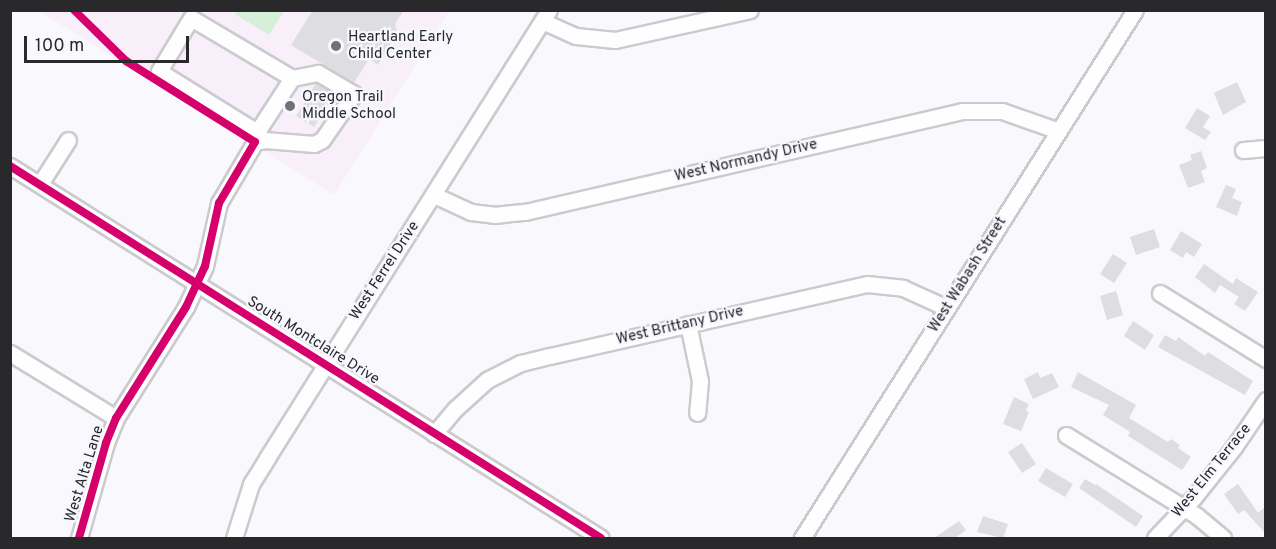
<!DOCTYPE html>
<style>
body{margin:0}
#map{position:relative;width:1276px;height:549px;overflow:hidden;background:#f8f8fd;font-family:Overpass,sans-serif}
div>[style]{position:absolute}
[style*='--x']{left:calc(var(--x)*1px);top:calc(var(--y)*1px);width:calc(var(--w)*1px);rotate:calc(var(--a)*1deg)}
.education>*{inset:0;background:#f9effa}
.green>*{inset:0;background:#d6efd8}
.building>*{inset:0;background:#dedee2}
.roads{filter:drop-shadow(2px 0 #cbcbcf) drop-shadow(-2px 0 #cbcbcf) drop-shadow(0 2px #cbcbcf) drop-shadow(0 -2px #cbcbcf)}
.minor>*{height:15px;margin:-7.5px;padding:0 7.5px;transform-origin:7.5px;border-radius:7.5px;background:#fefeff}
.cycleway>*{height:8px;margin:-4px;padding:0 4px;transform-origin:4px;border-radius:4px;background:#d6006c}
.dots>*{width:16px;height:16px;translate:-50% -50%;box-sizing:border-box;border:3px solid #f6f7ff;border-radius:50%}
span{translate:-50% -50%;white-space:nowrap;text-align:center;line-height:1.15;-webkit-text-stroke:4.5px #f6f7ff;paint-order:stroke}
.poi-label{font-size:15px;color:#29292c}
.left{translate:0 -50%;text-align:left}
.street-label{font-size:15px;color:#29292c}
.frame{position:absolute;inset:0;border:12px solid #29292c;pointer-events:none}
.scale{position:absolute;left:24px;top:36px;width:165px;height:27px;box-sizing:border-box;border:3px solid #29292c;border-top:0;padding-left:8px;font-size:18px;line-height:21px;white-space:nowrap;color:#29292c;-webkit-text-stroke:4px #f6f7ff;paint-order:stroke}
</style>
<div id="map">
<div class="education">
<div style="clip-path:polygon(39px 11px,449px 11px,334px 195px)"></div>
</div>
<div class="green">
<div style="clip-path:polygon(237px 11px,237px 10px,284px 11px,269px 35px,235px 14px)"></div>
</div>
<div class="building">
<div style="clip-path:polygon(313px 10px,404px 10px,395px 24px,397px 32px,378px 65px,369px 59px,354px 83px,291px 45px)"></div>
<div style="clip-path:polygon(1237px 82px,1246px 102px,1223px 115px,1214px 93px)"></div>
<div style="clip-path:polygon(316px 83px,335px 94px,314px 127px,296px 116px)"></div>
<div style="clip-path:polygon(1197px 108px,1210px 116px,1203px 127px,1211px 132px,1205px 140px,1185px 128px)"></div>
<div style="clip-path:polygon(1201px 151px,1207px 168px,1201px 171px,1205px 182px,1188px 188px,1179px 165px,1192px 160px,1190px 155px)"></div>
<div style="clip-path:polygon(1226px 185px,1236px 189px,1232px 198px,1242px 202px,1237px 216px,1216px 207px)"></div>
<div style="clip-path:polygon(1154px 229px,1160px 247px,1136px 255px,1130px 237px)"></div>
<div style="clip-path:polygon(1181px 231px,1202px 244px,1194px 257px,1186px 252px,1183px 258px,1170px 250px)"></div>
<div style="clip-path:polygon(1113px 254px,1127px 263px,1114px 283px,1100px 274px)"></div>
<div style="clip-path:polygon(1204px 264px,1233px 284px,1236px 278px,1258px 292px,1245px 311px,1234px 304px,1239px 297px,1220px 285px,1215px 293px,1195px 277px)"></div>
<div style="clip-path:polygon(1116px 291px,1123px 315px,1107px 320px,1100px 296px)"></div>
<div style="clip-path:polygon(1133px 321px,1154px 335px,1145px 350px,1124px 336px)"></div>
<div style="clip-path:polygon(1165px 335px,1176px 341px,1178px 337px,1205px 356px,1208px 352px,1253px 381px,1245px 395px,1158px 347px)"></div>
<div style="clip-path:polygon(1038px 372px,1040px 378px,1052px 373px,1059px 387px,1033px 399px,1024px 379px)"></div>
<div style="clip-path:polygon(1078px 372px,1136px 405px,1129px 418px,1168px 442px,1171px 439px,1180px 445px,1178px 448px,1191px 457px,1182px 470px,1128px 436px,1130px 432px,1103px 415px,1109px 405px,1071px 387px)"></div>
<div style="clip-path:polygon(1014px 397px,1029px 404px,1026px 411px,1029px 412px,1021px 431px,1003px 424px)"></div>
<div style="clip-path:polygon(1022px 443px,1036px 464px,1022px 473px,1008px 452px)"></div>
<div style="clip-path:polygon(1046px 468px,1073px 484px,1065px 497px,1038px 481px)"></div>
<div style="clip-path:polygon(1085px 479px,1095px 485px,1096px 484px,1143px 516px,1136px 527px,1079px 488px)"></div>
<div style="clip-path:polygon(1238px 484px,1258px 513px,1266px 506px,1266px 534px,1244px 510px,1238px 514px,1224px 494px)"></div>
<div style="clip-path:polygon(983px 516px,1008px 524px,1003px 538px,977px 532px)"></div>
<div style="clip-path:polygon(959px 521px,966px 530px,955px 538px,934px 538px)"></div>
</div>
<div class="roads">
<div class="minor">
<div style="--x:542;--y:21;--w:37;--a:24"></div>
<div style="--x:576;--y:36;--w:39;--a:6"></div>
<div style="--x:615;--y:40;--w:138;--a:-12.5"></div>
<div style="--x:255;--y:142;--w:10;--a:-11"></div>
<div style="--x:265;--y:140;--w:49;--a:4.7"></div>
<div style="--x:314;--y:144;--w:9;--a:-27"></div>
<div style="--x:322;--y:140;--w:56;--a:-55.2"></div>
<div style="--x:354;--y:94;--w:42;--a:-149.7"></div>
<div style="--x:318;--y:73;--w:26;--a:169"></div>
<div style="--x:292;--y:78;--w:117;--a:-149.3"></div>
<div style="--x:191;--y:18;--w:62;--a:121.1"></div>
<div style="--x:159;--y:71;--w:115;--a:31.9"></div>
<div style="--x:1243;--y:150;--w:23;--a:-5"></div>
<div style="--x:10;--y:166;--w:698;--a:32.19"></div>
<div style="--x:40;--y:184;--w:52;--a:-57.5"></div>
<div style="--x:434;--y:195;--w:41;--a:24.7"></div>
<div style="--x:471;--y:212;--w:23;--a:7"></div>
<div style="--x:494;--y:215;--w:31;--a:-6"></div>
<div style="--x:525;--y:212;--w:449;--a:-13"></div>
<div style="--x:962;--y:111;--w:40;--a:0"></div>
<div style="--x:1002;--y:111;--w:60;--a:19.3"></div>
<div style="--x:1160;--y:293;--w:125;--a:31.9"></div>
<div style="--x:688;--y:324;--w:58;--a:78.1"></div>
<div style="--x:700;--y:381;--w:32;--a:95"></div>
<div style="--x:10;--y:353;--w:124;--a:31.5"></div>
<div style="--x:434;--y:434;--w:33;--a:-50"></div>
<div style="--x:455;--y:409;--w:43;--a:-42.2"></div>
<div style="--x:487;--y:380;--w:38;--a:-27"></div>
<div style="--x:521;--y:363;--w:30;--a:-14"></div>
<div style="--x:550;--y:356;--w:325;--a:-12.8"></div>
<div style="--x:867;--y:284;--w:36;--a:6"></div>
<div style="--x:903;--y:288;--w:48;--a:24.4"></div>
<div style="--x:1066;--y:435;--w:154;--a:31.7"></div>
<div style="--x:1197;--y:516;--w:34;--a:40"></div>
<div style="--x:79;--y:538;--w:99;--a:-74.1"></div>
<div style="--x:106;--y:443;--w:27;--a:-68"></div>
<div style="--x:116;--y:418;--w:131;--a:-57.8"></div>
<div style="--x:186;--y:307;--w:45;--a:-65.1"></div>
<div style="--x:205;--y:266;--w:65;--a:-77.5"></div>
<div style="--x:219;--y:203;--w:71;--a:-59.5"></div>
<div style="--x:255;--y:142;--w:10;--a:-79"></div>
<div style="--x:257;--y:132;--w:64;--a:-57.1"></div>
<div style="--x:234;--y:538;--w:57;--a:-72.5"></div>
<div style="--x:251;--y:484;--w:31;--a:-58"></div>
<div style="--x:267;--y:458;--w:529;--a:-57.81"></div>
<div style="--x:802;--y:538;--w:624;--a:-57.76"></div>
<div style="--x:1155;--y:538;--w:57;--a:-46.4"></div>
<div style="--x:1194;--y:497;--w:64;--a:-51.3"></div>
<div style="--x:1234;--y:447;--w:57;--a:-55.8"></div>
</div>
</div>
<div class="cycleway">
<div style="--x:74;--y:10;--w:73;--a:44.4"></div>
<div style="--x:126;--y:61;--w:152;--a:32.1"></div>
<div style="--x:255;--y:142;--w:71;--a:120.5"></div>
<div style="--x:219;--y:203;--w:65;--a:102.5"></div>
<div style="--x:205;--y:266;--w:45;--a:114.9"></div>
<div style="--x:186;--y:307;--w:131;--a:122.2"></div>
<div style="--x:116;--y:418;--w:27;--a:112"></div>
<div style="--x:106;--y:443;--w:99;--a:105.9"></div>
<div style="--x:10;--y:166;--w:698;--a:32.19"></div>
</div>
<div class="dots">
<div style="left:336px;top:46px;background:#717175"></div>
<div style="left:290px;top:106px;background:#717175"></div>
</div>
<div class="poi-label">
<span class="left" style="left:348px;top:46px">Heartland Early<br>Child Center</span>
<span class="left" style="left:302px;top:106px">Oregon Trail<br>Middle School</span>
</div>
<div class="street-label">
<span style="left:746px;top:161px;rotate:-13deg">West Normandy Drive</span>
<span style="left:385px;top:271px;rotate:-57deg">West Ferrel Drive</span>
<span style="left:968px;top:275px;rotate:-58deg">West Wabash Street</span>
<span style="left:680px;top:326px;rotate:-13deg">West Brittany Drive</span>
<span style="left:313px;top:341px;rotate:32deg">South Montclaire Drive</span>
<span style="left:1212px;top:471px;rotate:-51deg">West Elm Terrace</span>
<span style="left:85px;top:474px;rotate:-73deg">West Alta Lane</span>
</div>
<div class="frame"></div>
<div class="scale">100 m</div>
</div>
